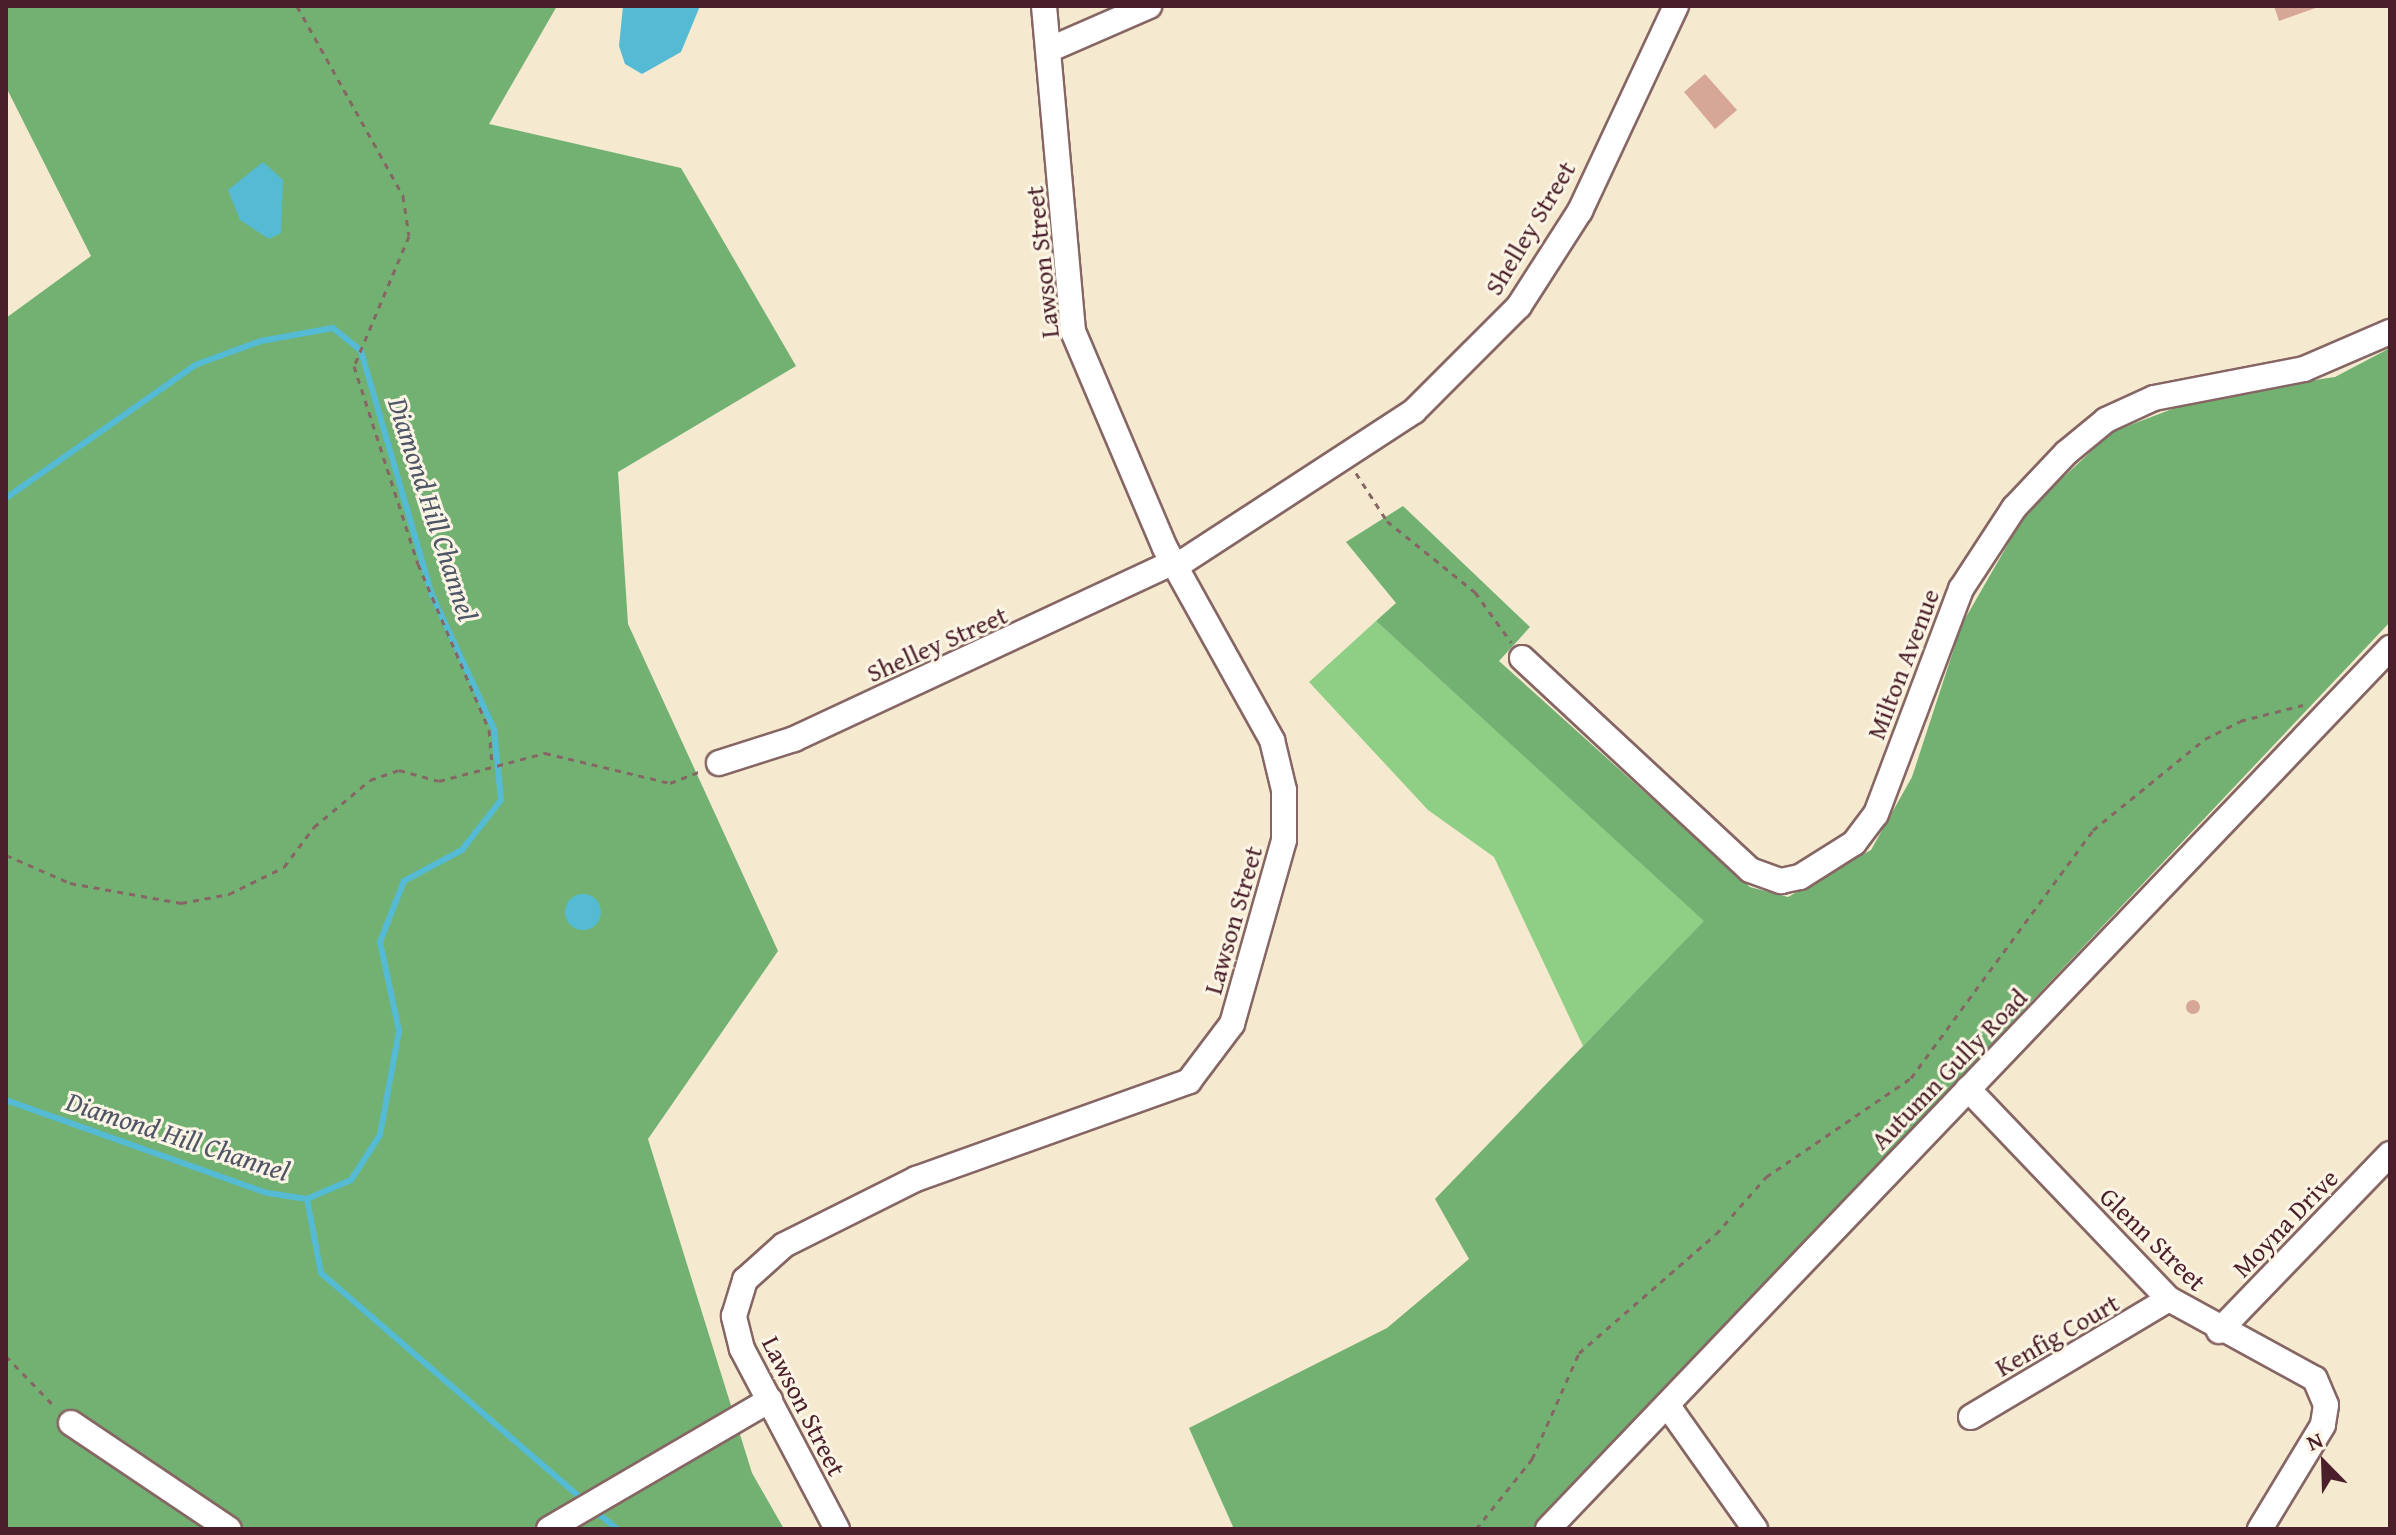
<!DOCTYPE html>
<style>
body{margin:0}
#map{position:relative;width:2396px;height:1535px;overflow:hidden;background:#f5e9cf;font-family:"Gentium Book Plus",serif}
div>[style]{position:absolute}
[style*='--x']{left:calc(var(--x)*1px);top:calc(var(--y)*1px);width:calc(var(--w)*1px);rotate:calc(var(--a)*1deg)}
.green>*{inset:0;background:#8ece85}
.forest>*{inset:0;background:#72b172}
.water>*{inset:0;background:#55bad4}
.round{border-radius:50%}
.stream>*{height:6px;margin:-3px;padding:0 3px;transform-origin:3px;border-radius:3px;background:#55bad4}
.building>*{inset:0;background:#d6a697}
.path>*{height:3px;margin-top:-1.5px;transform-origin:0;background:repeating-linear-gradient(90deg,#866664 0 6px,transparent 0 12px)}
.roads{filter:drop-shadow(2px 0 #866664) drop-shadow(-2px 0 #866664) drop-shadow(0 2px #866664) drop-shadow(0 -2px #866664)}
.minor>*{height:24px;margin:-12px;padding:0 12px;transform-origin:12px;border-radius:12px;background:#fff}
span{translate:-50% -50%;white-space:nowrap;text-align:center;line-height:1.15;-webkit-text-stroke:6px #fcf5e5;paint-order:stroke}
.street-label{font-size:26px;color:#4a1f2b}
.water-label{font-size:28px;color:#4e5566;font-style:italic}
.frame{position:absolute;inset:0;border:8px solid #4a1f2b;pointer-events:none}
.north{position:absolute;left:2284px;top:1423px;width:80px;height:80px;-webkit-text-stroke:6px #fcf5e5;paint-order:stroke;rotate:337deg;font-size:22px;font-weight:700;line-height:32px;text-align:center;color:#4a1f2b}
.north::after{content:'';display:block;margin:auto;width:28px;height:36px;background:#4a1f2b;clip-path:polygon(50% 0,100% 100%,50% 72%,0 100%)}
</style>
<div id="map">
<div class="green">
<div style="clip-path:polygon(1376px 621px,1705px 921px,1583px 1046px,1494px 857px,1428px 810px,1309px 682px)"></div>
</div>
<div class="forest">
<div style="clip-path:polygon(6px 6px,557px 6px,489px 124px,681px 168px,796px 366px,618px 472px,628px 624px,778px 951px,648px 1139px,752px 1473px,784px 1529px,6px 1529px,6px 318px,91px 256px,6px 87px)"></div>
<div style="clip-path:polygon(2390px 348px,2390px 622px,1533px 1529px,1234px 1529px,1189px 1428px,1387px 1328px,1469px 1259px,1435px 1199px,1704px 921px,1376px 621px,1396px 603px,1346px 542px,1403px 506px,1530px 627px,1499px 661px,1750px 887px,1788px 897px,1871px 850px,1912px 777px,1962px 624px,2027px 511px,2112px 432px,2206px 396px,2335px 377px)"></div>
</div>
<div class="water">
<div style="clip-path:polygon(623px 6px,700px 6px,681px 52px,642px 74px,625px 64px,619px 46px)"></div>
<div style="clip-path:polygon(263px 162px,283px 180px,281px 233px,269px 239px,240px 220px,228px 190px)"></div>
<div class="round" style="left:565px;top:894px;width:36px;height:36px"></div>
</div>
<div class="stream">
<div style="--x:6;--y:498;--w:231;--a:-35.1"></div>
<div style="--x:195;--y:365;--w:70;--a:-20"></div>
<div style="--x:261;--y:341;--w:73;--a:-10.2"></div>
<div style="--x:333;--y:328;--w:36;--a:39"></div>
<div style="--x:361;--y:351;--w:254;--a:73.8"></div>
<div style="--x:432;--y:595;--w:148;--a:65.2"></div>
<div style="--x:494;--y:729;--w:71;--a:84.4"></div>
<div style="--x:501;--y:800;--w:63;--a:128"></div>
<div style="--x:462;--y:850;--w:66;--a:151.9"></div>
<div style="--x:404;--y:881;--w:66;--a:111.5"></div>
<div style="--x:380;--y:942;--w:91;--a:77.9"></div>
<div style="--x:399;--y:1031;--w:106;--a:100.4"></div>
<div style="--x:380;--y:1135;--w:54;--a:122.8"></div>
<div style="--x:351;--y:1180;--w:48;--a:156.6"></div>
<div style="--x:307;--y:1199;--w:40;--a:-171.5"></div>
<div style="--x:267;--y:1193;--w:277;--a:-160.4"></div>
<div style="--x:307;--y:1199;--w:75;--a:79.3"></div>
<div style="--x:321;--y:1273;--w:348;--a:40.9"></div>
<div style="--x:595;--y:1511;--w:28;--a:39"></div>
</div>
<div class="building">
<div style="clip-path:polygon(2274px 6px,2321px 6px,2279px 21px)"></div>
<div style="clip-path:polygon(1705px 74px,1737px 110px,1715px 129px,1684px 92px)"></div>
<div class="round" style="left:2186px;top:1000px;width:14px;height:14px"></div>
</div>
<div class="path">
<div style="--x:297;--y:6;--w:218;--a:60.8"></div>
<div style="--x:403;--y:196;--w:40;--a:81.5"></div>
<div style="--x:409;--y:236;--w:141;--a:112.9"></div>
<div style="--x:354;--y:366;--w:208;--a:72.1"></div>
<div style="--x:418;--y:564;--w:181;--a:66.8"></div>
<div style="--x:489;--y:730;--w:32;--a:85"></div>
<div style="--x:1356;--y:473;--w:57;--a:57.1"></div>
<div style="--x:1387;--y:521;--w:113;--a:38.9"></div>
<div style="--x:1475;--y:592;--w:62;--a:54.2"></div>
<div style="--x:6;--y:855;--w:70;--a:23.6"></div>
<div style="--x:70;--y:883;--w:113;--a:10.2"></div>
<div style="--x:181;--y:903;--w:49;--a:-10.6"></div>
<div style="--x:229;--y:894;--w:61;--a:-26.1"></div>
<div style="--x:284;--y:867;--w:50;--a:-53.1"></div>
<div style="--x:314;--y:827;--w:73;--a:-40"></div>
<div style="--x:370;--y:780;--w:31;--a:-19"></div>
<div style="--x:399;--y:770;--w:41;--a:15.4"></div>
<div style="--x:439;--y:781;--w:110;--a:-14.8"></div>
<div style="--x:545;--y:753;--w:129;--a:13.5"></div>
<div style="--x:670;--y:783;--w:33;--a:-21"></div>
<div style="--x:6;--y:1356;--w:72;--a:46.1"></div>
<div style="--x:1476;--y:1529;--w:90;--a:-51.3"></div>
<div style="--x:1532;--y:1459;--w:116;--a:-66.1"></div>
<div style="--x:1579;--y:1353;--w:181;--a:-41"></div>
<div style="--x:1716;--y:1234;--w:76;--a:-48.7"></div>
<div style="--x:1766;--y:1177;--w:176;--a:-34.3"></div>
<div style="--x:1911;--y:1078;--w:308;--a:-53.7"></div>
<div style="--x:2093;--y:830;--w:144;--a:-39.1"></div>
<div style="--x:2205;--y:739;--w:39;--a:-27"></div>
<div style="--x:2240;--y:721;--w:65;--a:-14.3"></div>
</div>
<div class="roads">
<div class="minor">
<div style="--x:1053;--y:48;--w:105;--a:-23.6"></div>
<div style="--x:1175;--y:567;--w:285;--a:-33.1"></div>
<div style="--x:1414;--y:411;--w:148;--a:-45"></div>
<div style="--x:1519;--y:306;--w:113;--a:-57.3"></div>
<div style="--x:1580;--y:211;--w:226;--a:-64.9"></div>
<div style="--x:1522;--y:658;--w:311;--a:42.9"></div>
<div style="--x:1750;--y:870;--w:33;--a:20"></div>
<div style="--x:1781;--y:881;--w:19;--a:-12"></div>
<div style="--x:1800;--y:877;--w:64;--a:-32.2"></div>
<div style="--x:1854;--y:843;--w:36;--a:-53"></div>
<div style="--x:1876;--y:814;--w:241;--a:-69.3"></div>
<div style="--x:1961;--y:589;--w:97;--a:-56.8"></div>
<div style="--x:2014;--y:508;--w:76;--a:-46.6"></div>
<div style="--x:2066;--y:453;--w:52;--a:-39.5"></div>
<div style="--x:2106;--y:420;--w:53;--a:-24.6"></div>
<div style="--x:2154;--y:398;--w:153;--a:-10.9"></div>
<div style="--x:2304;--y:369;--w:94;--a:-23.3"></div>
<div style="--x:719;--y:763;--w:79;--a:-17.7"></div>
<div style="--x:794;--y:739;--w:418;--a:-25"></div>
<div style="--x:1968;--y:1089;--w:291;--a:46.3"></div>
<div style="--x:2169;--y:1299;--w:166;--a:28.7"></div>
<div style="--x:2315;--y:1379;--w:28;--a:67"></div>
<div style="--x:2326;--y:1405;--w:20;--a:99"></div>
<div style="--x:2323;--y:1425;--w:122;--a:121.2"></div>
<div style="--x:2219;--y:1331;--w:246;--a:-46"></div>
<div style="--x:1668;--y:1406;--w:151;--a:54.7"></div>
<div style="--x:1971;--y:1417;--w:230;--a:-30.8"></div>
<div style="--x:71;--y:1423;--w:190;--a:33.9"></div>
<div style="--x:549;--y:1529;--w:256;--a:-30.3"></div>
<div style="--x:837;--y:1529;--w:204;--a:-117.8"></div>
<div style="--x:742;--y:1349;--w:34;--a:-104"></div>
<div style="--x:734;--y:1316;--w:38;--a:-73"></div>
<div style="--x:745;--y:1280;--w:52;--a:-41.9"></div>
<div style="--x:784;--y:1245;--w:148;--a:-26.6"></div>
<div style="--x:916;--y:1179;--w:290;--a:-19.7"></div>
<div style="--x:1189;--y:1081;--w:71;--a:-53"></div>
<div style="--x:1232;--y:1024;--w:191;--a:-74.2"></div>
<div style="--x:1284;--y:840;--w:50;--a:-90"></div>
<div style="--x:1284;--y:790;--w:51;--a:-103.5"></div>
<div style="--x:1272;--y:740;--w:220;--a:-119.1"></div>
<div style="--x:1165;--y:548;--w:236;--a:-113"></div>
<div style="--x:1073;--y:331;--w:326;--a:-95.1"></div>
<div style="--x:1548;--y:1529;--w:1219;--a:-46.3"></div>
</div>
</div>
<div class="street-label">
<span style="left:1530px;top:228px;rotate:-59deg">Shelley Street</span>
<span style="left:1042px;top:262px;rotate:-96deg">Lawson Street</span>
<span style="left:937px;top:644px;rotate:-24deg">Shelley Street</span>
<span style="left:1903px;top:664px;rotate:-69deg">Milton Avenue</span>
<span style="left:1233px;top:920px;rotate:-74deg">Lawson Street</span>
<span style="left:1949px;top:1069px;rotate:-46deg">Autumn Gully Road</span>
<span style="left:2285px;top:1223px;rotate:-46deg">Moyna Drive</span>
<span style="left:2153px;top:1239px;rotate:44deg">Glenn Street</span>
<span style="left:2057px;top:1335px;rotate:-30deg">Kenfig Court</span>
<span style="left:804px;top:1406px;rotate:63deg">Lawson Street</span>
</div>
<div class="water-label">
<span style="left:433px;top:509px;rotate:72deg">Diamond Hill Channel</span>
<span style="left:178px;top:1136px;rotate:18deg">Diamond Hill Channel</span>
</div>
<div class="frame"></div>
<div class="north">N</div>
</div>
